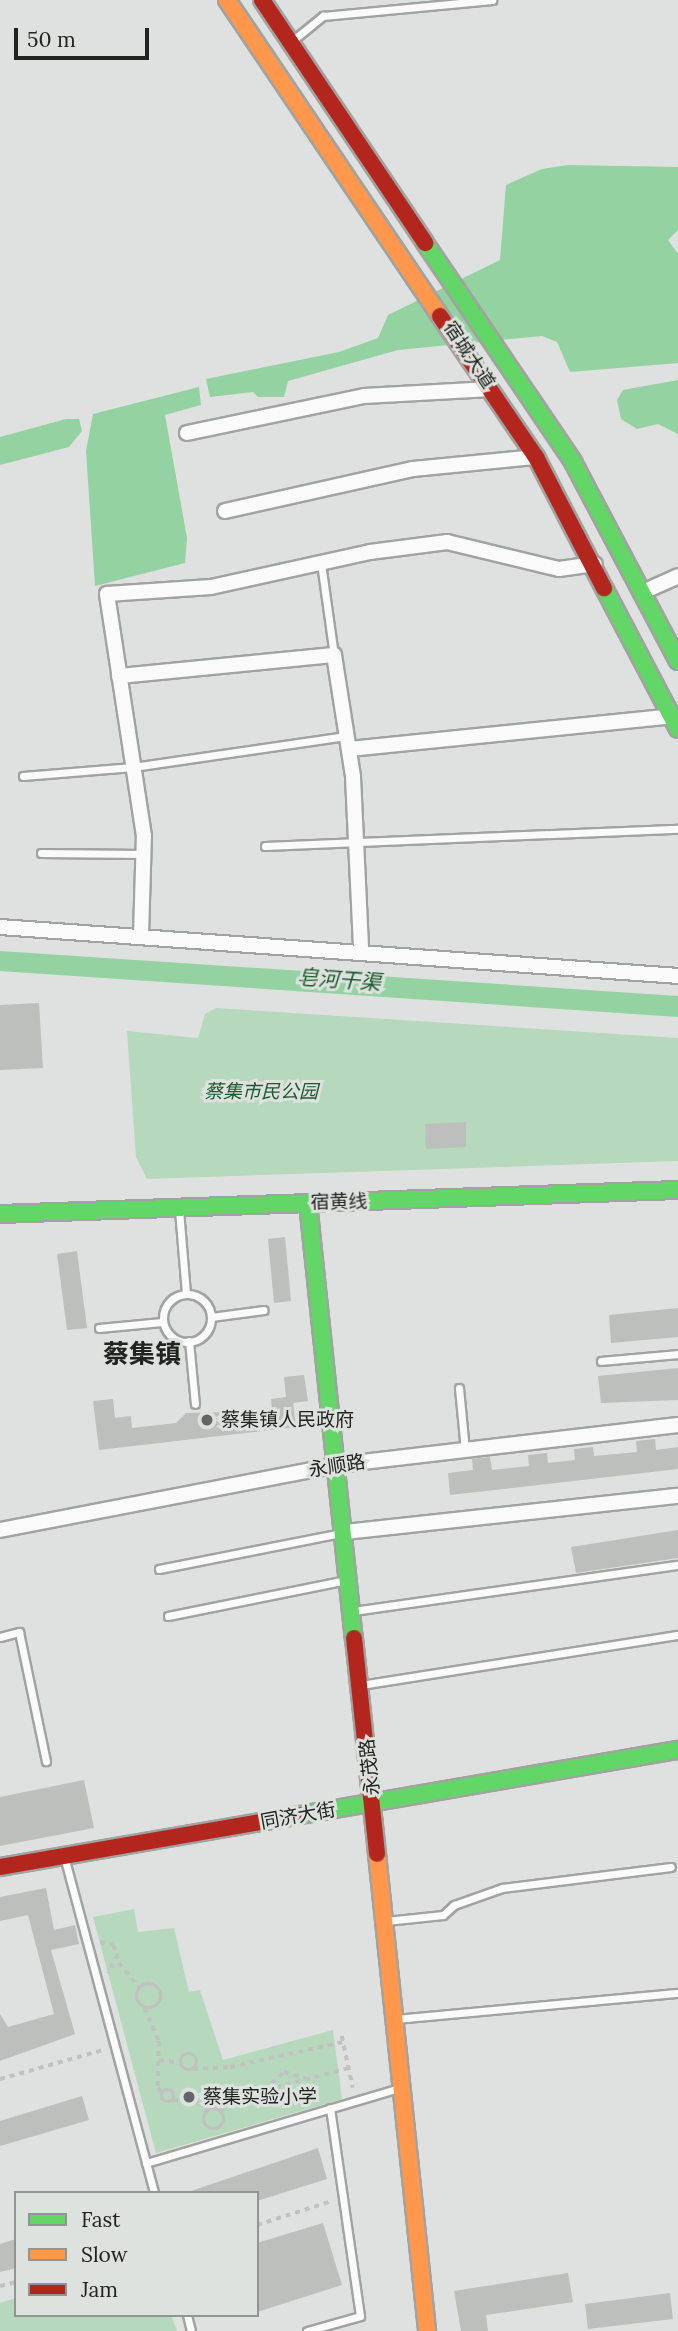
<!DOCTYPE html>
<meta charset="utf-8">
<style>
body{margin:0}
#map{position:relative;width:678px;height:2331px;overflow:hidden;background:#dee1df;font-family:Lora,"Noto Sans SC",serif}
div>[style]{position:absolute}
[style*='--x']{left:calc(var(--x)*1px);top:calc(var(--y)*1px);width:calc(var(--w)*1px);rotate:calc(var(--a)*1deg)}
.green>*{inset:0;background:#b6d8bc}
.water>*{inset:0;background:#94d2a1}
.building>*{inset:0;background:#bdbfbd}
.path>*{height:3.5px;margin-top:-1.75px;transform-origin:0;background:repeating-linear-gradient(90deg,#c0c1c0 0 5px,transparent 0 10px)}
.path>.ring{margin:-1.75px;padding:0;box-sizing:content-box;background:none;border:3.5px solid #c0c1c0;border-radius:50%}
.roads{filter:drop-shadow(2px 0 #a1a3a1) drop-shadow(-2px 0 #a1a3a1) drop-shadow(0 2px #a1a3a1) drop-shadow(0 -2px #a1a3a1)}
.lane>*{height:7px;margin:-3.5px;padding:0 3.5px;transform-origin:3.5px;border-radius:3.5px;background:#fafafa}
.lane>.ring{margin:-3.5px;padding:0;box-sizing:content-box;background:none;border:7px solid #fafafa;border-radius:50%}
.street>*{height:14px;margin:-7px;padding:0 7px;transform-origin:7px;border-radius:7px;background:#fafafa}
.fast>*{height:16px;margin:-8px;padding:0 8px;transform-origin:8px;border-radius:8px;background:#63d668}
.slow>*{height:16px;margin:-8px;padding:0 8px;transform-origin:8px;border-radius:8px;background:#ff974d}
.jam>*{height:16px;margin:-8px;padding:0 8px;transform-origin:8px;border-radius:8px;background:#b3261e}
.dots>*{width:19px;height:19px;translate:-50% -50%;box-sizing:border-box;border:4px solid #dde2de;border-radius:50%}
span{translate:-50% -50%;white-space:nowrap;text-align:center;line-height:1.15;-webkit-text-stroke:6px #dde2de;paint-order:stroke}
.street-label{font-size:19px;color:#212321}
.park-label{font-size:19px;color:#1c592e;font-style:italic}
.poi-label{font-size:19px;color:#212321}
.left{translate:0 -50%;text-align:left}
.water-label{font-size:21px;color:#1b582c;font-style:italic}
.district-label{font-size:26px;color:#212321;font-weight:700}
.legend{position:absolute;left:14px;top:2191px;width:245px;height:126px;box-sizing:border-box;background:#dde2de;border:2px solid #929692;margin:0;padding:9px 12px;list-style:none;font-size:21px;color:#212321}
.legend li{display:flex;align-items:center;gap:14px;height:35px}
.legend b{width:35px;border:2px solid #929692}
.scale{position:absolute;left:14px;top:28px;width:135px;height:32px;box-sizing:border-box;border:4px solid #212321;border-top:0;padding-left:9px;font-size:21px;line-height:24px;white-space:nowrap;color:#212321;-webkit-text-stroke:5px #dde2de;paint-order:stroke}
</style>
<div id="map">
<div class="green">
<div style="clip-path:polygon(216px 1008px,678px 1038px,678px 1161px,147px 1179px,136px 1157px,127px 1031px,198px 1038px,205px 1014px)"></div>
<div style="clip-path:polygon(134px 1909px,138px 1932px,174px 1928px,189px 1992px,200px 1990px,223px 2060px,333px 2030px,342px 2099px,156px 2153px,93px 1917px)"></div>
<div style="clip-path:polygon(16px 2298px,16px 2315px,171px 2315px,177px 2331px,0 2331px,0 2303px)"></div>
</div>
<div class="water">
<div style="clip-path:polygon(568px 165px,678px 167px,678px 230px,668px 240px,678px 254px,678px 363px,570px 372px,557px 342px,542px 336px,398px 350px,288px 381px,284px 397px,258px 397px,253px 392px,210px 397px,206px 379px,339px 352px,378px 338px,388px 315px,500px 260px,506px 185px,542px 169px)"></div>
<div style="clip-path:polygon(678px 380px,678px 434px,658px 424px,637px 429px,621px 419px,617px 400px,623px 390px)"></div>
<div style="clip-path:polygon(199px 387px,201px 405px,165px 415px,187px 538px,185px 563px,95px 586px,86px 451px,93px 414px)"></div>
<div style="clip-path:polygon(66px 419px,79px 419px,82px 431px,69px 447px,0 465px,0 437px)"></div>
<div style="clip-path:polygon(0 951px,678px 996px,678px 1017px,0 971px)"></div>
</div>
<div class="building">
<div style="clip-path:polygon(39px 1003px,43px 1068px,0 1070px,0 1005px)"></div>
<div style="clip-path:polygon(466px 1122px,466px 1147px,426px 1149px,425px 1124px)"></div>
<div style="clip-path:polygon(285px 1237px,291px 1301px,274px 1303px,268px 1239px)"></div>
<div style="clip-path:polygon(77px 1251px,87px 1328px,67px 1330px,57px 1254px)"></div>
<div style="clip-path:polygon(678px 1308px,678px 1337px,611px 1343px,609px 1315px)"></div>
<div style="clip-path:polygon(678px 1368px,678px 1400px,601px 1403px,598px 1376px)"></div>
<div style="clip-path:polygon(304px 1375px,308px 1401px,293px 1403px,296px 1427px,99px 1450px,93px 1401px,113px 1399px,115px 1418px,131px 1416px,132px 1428px,176px 1423px,186px 1413px,272px 1411px,271px 1399px,286px 1397px,284px 1377px)"></div>
<div style="clip-path:polygon(655px 1439px,656px 1450px,678px 1447px,678px 1469px,450px 1495px,448px 1473px,473px 1470px,472px 1459px,490px 1457px,492px 1470px,529px 1466px,528px 1455px,547px 1453px,548px 1463px,575px 1460px,574px 1449px,593px 1447px,594px 1456px,637px 1452px,636px 1441px)"></div>
<div style="clip-path:polygon(678px 1530px,678px 1558px,576px 1573px,571px 1547px)"></div>
<div style="clip-path:polygon(84px 1780px,94px 1828px,0 1846px,0 1797px)"></div>
<div style="clip-path:polygon(46px 1888px,54px 1930px,75px 1925px,79px 1944px,51px 1950px,75px 2034px,0 2061px,0 2014px,8px 2027px,54px 2014px,28px 1915px,0 1921px,0 1897px)"></div>
<div style="clip-path:polygon(82px 2096px,89px 2120px,0 2146px,0 2121px)"></div>
<div style="clip-path:polygon(318px 2148px,327px 2179px,257px 2201px,257px 2193px,185px 2193px)"></div>
<div style="clip-path:polygon(323px 2223px,342px 2285px,257px 2312px,257px 2243px)"></div>
<div style="clip-path:polygon(16px 2239px,16px 2268px,0 2272px,0 2244px)"></div>
<div style="clip-path:polygon(568px 2273px,573px 2302px,486px 2315px,488px 2331px,461px 2331px,454px 2291px)"></div>
<div style="clip-path:polygon(670px 2293px,673px 2319px,588px 2329px,585px 2304px)"></div>
</div>
<div class="path">
<div style="--x:100;--y:1942;--w:13;--a:13"></div>
<div style="--x:113;--y:1945;--w:11;--a:63"></div>
<div style="--x:118;--y:1955;--w:21;--a:118"></div>
<div style="--x:119;--y:1963;--w:33;--a:50"></div>
<div class="ring" style="left:137px;top:1984px;width:20.5px;height:20.5px"></div>
<div style="--x:145;--y:2008;--w:36;--a:67"></div>
<div style="--x:159;--y:2041;--w:47;--a:91.2"></div>
<div style="--x:158;--y:2088;--w:7;--a:45"></div>
<div style="--x:342;--y:2036;--w:53;--a:78.1"></div>
<div class="ring" style="left:181px;top:2054px;width:12.5px;height:12.5px"></div>
<div style="--x:159;--y:2060;--w:22;--a:8"></div>
<div style="--x:193;--y:2069;--w:37;--a:-3"></div>
<div style="--x:230;--y:2067;--w:116;--a:-12.5"></div>
<div style="--x:0;--y:2079;--w:107;--a:-15.7"></div>
<div style="--x:287;--y:2085;--w:22;--a:69"></div>
<div class="ring" style="left:162px;top:2090px;width:8.5px;height:8.5px"></div>
<div style="--x:264;--y:2090;--w:27;--a:-42"></div>
<div style="--x:284;--y:2072;--w:26;--a:16"></div>
<div style="--x:173;--y:2100;--w:24;--a:5"></div>
<div style="--x:197;--y:2102;--w:14;--a:39"></div>
<div class="ring" style="left:204px;top:2109px;width:16.5px;height:16.5px"></div>
<div style="--x:220;--y:2111;--w:31;--a:-31"></div>
<div style="--x:247;--y:2095;--w:106;--a:-14.8"></div>
<div style="--x:257;--y:2225;--w:79;--a:-17.7"></div>
<div style="--x:0;--y:2286;--w:16;--a:-14"></div>
</div>
<div class="roads">
<div class="lane">
<div style="--x:292;--y:41;--w:40;--a:-39"></div>
<div style="--x:323;--y:16;--w:170;--a:-5.4"></div>
<div style="--x:321;--y:563;--w:93;--a:82"></div>
<div style="--x:23;--y:776;--w:110;--a:-4.7"></div>
<div style="--x:133;--y:767;--w:215;--a:-8.3"></div>
<div style="--x:265;--y:846;--w:413;--a:-2.4"></div>
<div style="--x:41;--y:853;--w:102;--a:0.6"></div>
<div style="--x:179;--y:1210;--w:84;--a:85.2"></div>
<div class="ring" style="left:163px;top:1294px;width:41px;height:41px"></div>
<div style="--x:211;--y:1317;--w:53;--a:-7.5"></div>
<div style="--x:99;--y:1328;--w:63;--a:-5.4"></div>
<div style="--x:189;--y:1341;--w:63;--a:84.6"></div>
<div style="--x:601;--y:1361;--w:77;--a:-5.2"></div>
<div style="--x:459;--y:1388;--w:62;--a:84.5"></div>
<div style="--x:159;--y:1569;--w:185;--a:-11.2"></div>
<div style="--x:353;--y:1611;--w:328;--a:-8.1"></div>
<div style="--x:168;--y:1616;--w:182;--a:-11.4"></div>
<div style="--x:0;--y:1637;--w:20;--a:-15"></div>
<div style="--x:19;--y:1632;--w:132;--a:78.2"></div>
<div style="--x:361;--y:1685;--w:321;--a:-9"></div>
<div style="--x:65;--y:1860;--w:345;--a:75"></div>
<div style="--x:386;--y:1921;--w:57;--a:-6"></div>
<div style="--x:443;--y:1915;--w:15;--a:-42"></div>
<div style="--x:454;--y:1905;--w:51;--a:-19.5"></div>
<div style="--x:502;--y:1888;--w:170;--a:-7.1"></div>
<div style="--x:396;--y:2019;--w:283;--a:-5.3"></div>
<div style="--x:146;--y:2163;--w:265;--a:-16.5"></div>
<div style="--x:187;--y:2315;--w:16;--a:76"></div>
<div style="--x:307;--y:2331;--w:55;--a:-15.8"></div>
<div style="--x:360;--y:2316;--w:210;--a:-98.2"></div>
</div>
<div class="street">
<div style="--x:187;--y:433;--w:181;--a:-11.8"></div>
<div style="--x:364;--y:396;--w:127;--a:-3.2"></div>
<div style="--x:225;--y:511;--w:193;--a:-12.6"></div>
<div style="--x:413;--y:469;--w:124;--a:-5.6"></div>
<div style="--x:645;--y:591;--w:36;--a:-24"></div>
<div style="--x:119;--y:676;--w:216;--a:-5.6"></div>
<div style="--x:334;--y:655;--w:123;--a:81.1"></div>
<div style="--x:353;--y:777;--w:172;--a:87.3"></div>
<div style="--x:349;--y:749;--w:325;--a:-5.8"></div>
<div style="--x:0;--y:927;--w:680;--a:4.13"></div>
<div style="--x:141;--y:935;--w:99;--a:-88.3"></div>
<div style="--x:144;--y:836;--w:245;--a:-98.7"></div>
<div style="--x:107;--y:594;--w:104;--a:-3.9"></div>
<div style="--x:211;--y:587;--w:163;--a:-12.4"></div>
<div style="--x:370;--y:552;--w:78;--a:-7.4"></div>
<div style="--x:447;--y:542;--w:115;--a:13.6"></div>
<div style="--x:559;--y:569;--w:36;--a:-8"></div>
<div style="--x:0;--y:1530;--w:343;--a:-10.9"></div>
<div style="--x:337;--y:1465;--w:343;--a:-6.7"></div>
<div style="--x:345;--y:1532;--w:335;--a:-6.2"></div>
</div>
<div class="fast">
<div style="--x:425;--y:243;--w:264;--a:55.9"></div>
<div style="--x:573;--y:462;--w:225;--a:62.2"></div>
<div style="--x:604;--y:588;--w:159;--a:62.3"></div>
<div style="--x:308;--y:1203;--w:437;--a:84"></div>
<div style="--x:0;--y:1214;--w:678;--a:-2.03"></div>
<div style="--x:300;--y:1815;--w:384;--a:-9.8"></div>
</div>
<div class="slow">
<div style="--x:227;--y:0;--w:381;--a:56"></div>
<div style="--x:377;--y:1854;--w:480;--a:84"></div>
</div>
<div class="jam">
<div style="--x:262;--y:0;--w:293;--a:56.1"></div>
<div style="--x:440;--y:316;--w:171;--a:55.8"></div>
<div style="--x:536;--y:457;--w:148;--a:62.6"></div>
<div style="--x:354;--y:1638;--w:217;--a:83.9"></div>
<div style="--x:0;--y:1867;--w:304;--a:-9.8"></div>
</div>
</div>
<div class="dots">
<div style="left:207px;top:1420px;background:#636664"></div>
<div style="left:189px;top:2097px;background:#636664"></div>
</div>
<div class="street-label">
<span style="left:469px;top:355px;rotate:56deg">宿城大道</span>
<span style="left:339px;top:1202px;rotate:-2deg">宿黄线</span>
<span style="left:337px;top:1466px;rotate:-9deg">永顺路</span>
<span style="left:370px;top:1767px;rotate:-96deg">永茂路</span>
<span style="left:298px;top:1816px;rotate:-10deg">同济大街</span>
</div>
<div class="park-label">
<span style="left:261px;top:1092px">蔡集市民公园</span>
</div>
<div class="poi-label">
<span class="left" style="left:221px;top:1420px">蔡集镇人民政府</span>
<span class="left" style="left:203px;top:2097px">蔡集实验小学</span>
</div>
<div class="water-label">
<span style="left:339px;top:980px;rotate:4deg">皂河干渠</span>
</div>
<div class="district-label">
<span style="left:142px;top:1354px">蔡集镇</span>
</div>
<ul class="legend">
<li><b style="height:9px;background:#63d668"></b>Fast</li>
<li><b style="height:9px;background:#ff974d"></b>Slow</li>
<li><b style="height:9px;background:#b3261e"></b>Jam</li>
</ul>
<div class="scale">50 m</div>
</div>
